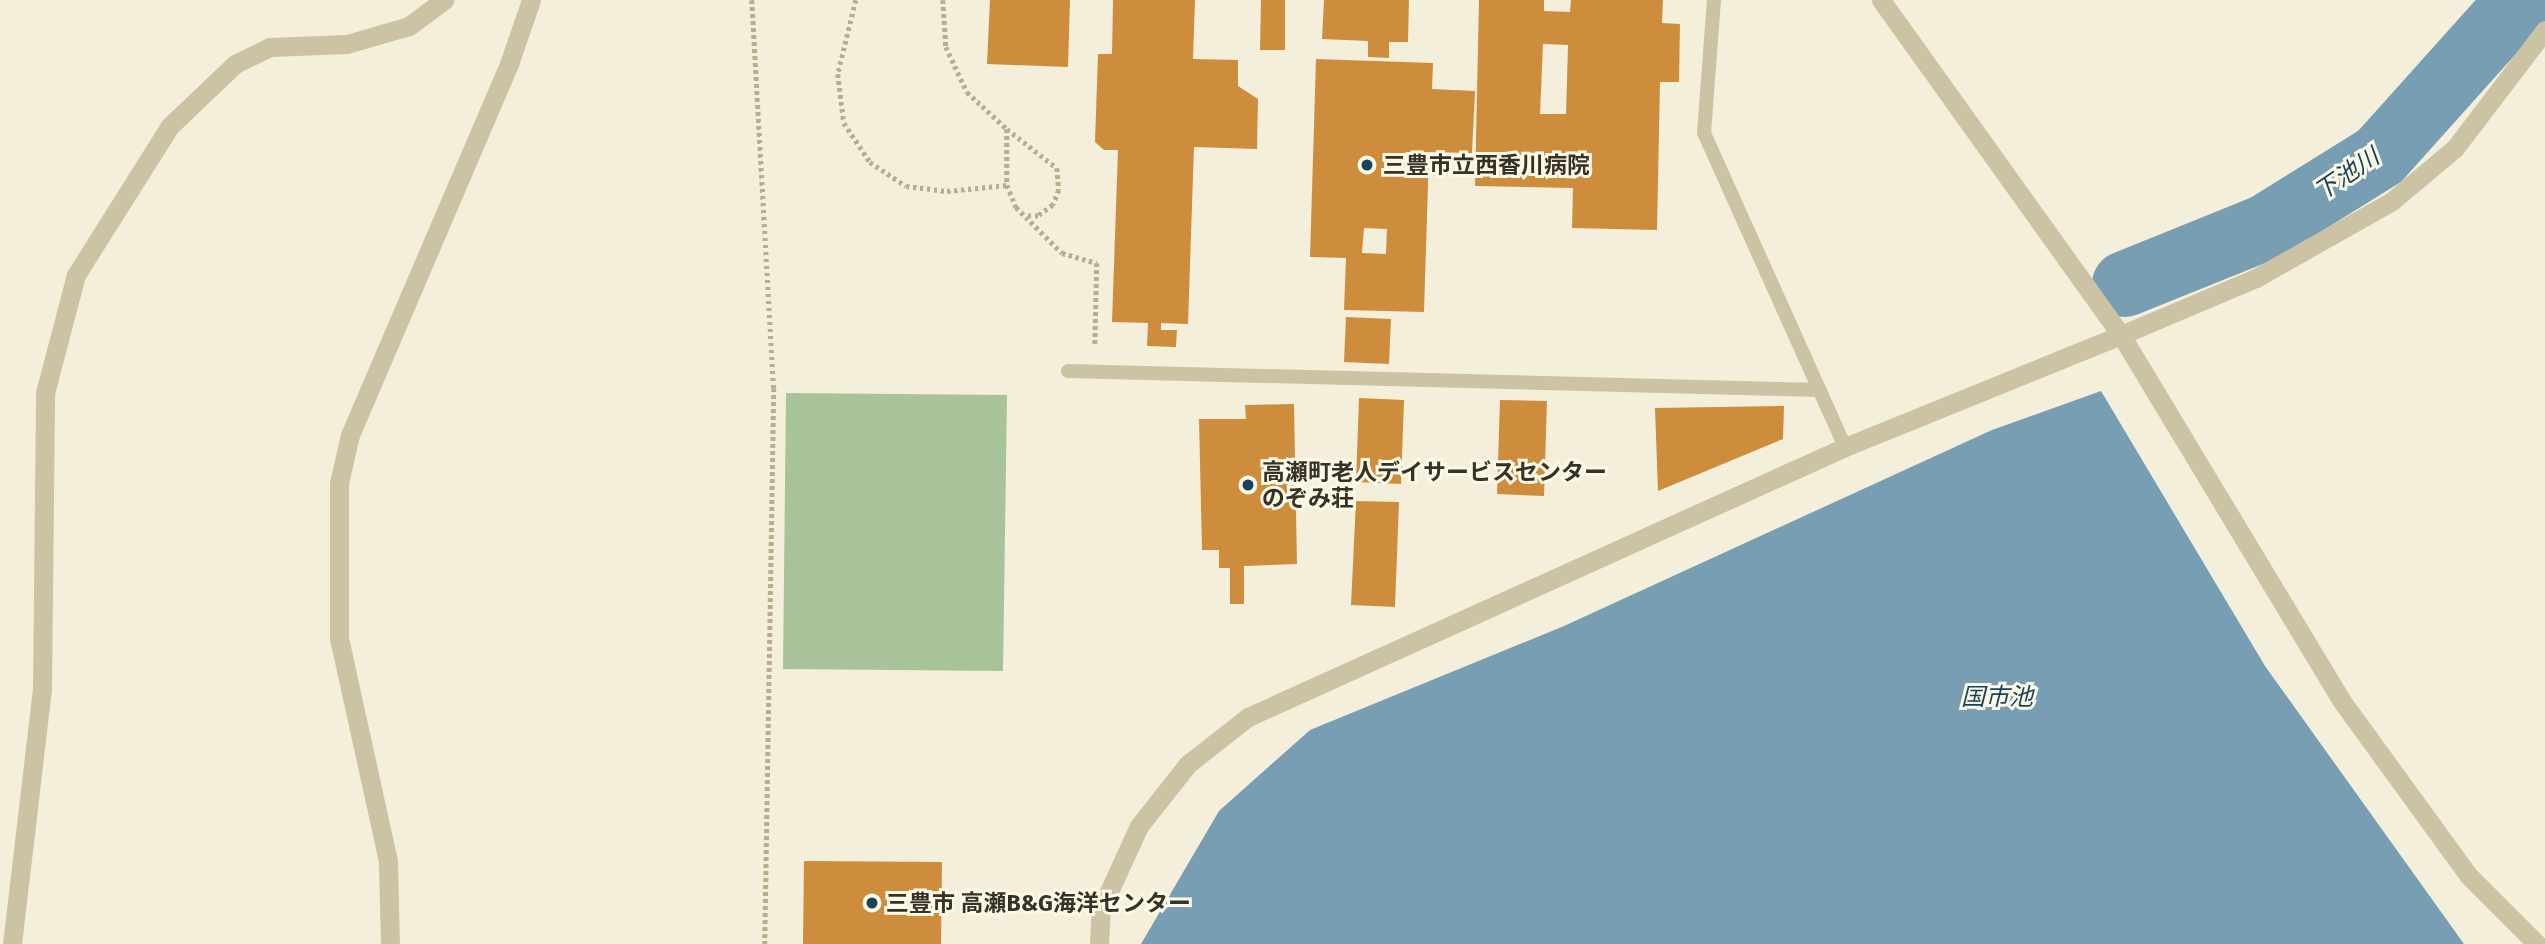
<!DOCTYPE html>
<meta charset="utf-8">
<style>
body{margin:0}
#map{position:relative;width:2545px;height:944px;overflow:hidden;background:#f3efda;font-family:"Fira Sans","Noto Sans JP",sans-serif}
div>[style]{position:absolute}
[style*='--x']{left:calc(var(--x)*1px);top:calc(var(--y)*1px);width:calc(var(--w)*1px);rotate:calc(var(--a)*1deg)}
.green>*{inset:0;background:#a8c399}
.water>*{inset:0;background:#779eb2}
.river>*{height:66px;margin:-33px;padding:0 33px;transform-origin:33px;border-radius:33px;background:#779eb2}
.building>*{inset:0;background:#ce8d3d}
.path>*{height:4.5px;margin-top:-2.25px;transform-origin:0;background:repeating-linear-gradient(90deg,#b8ad8f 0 3.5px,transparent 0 7px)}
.service>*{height:14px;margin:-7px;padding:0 7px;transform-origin:7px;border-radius:7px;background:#ccc3a5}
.minor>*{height:19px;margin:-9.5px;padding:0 9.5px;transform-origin:9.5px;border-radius:9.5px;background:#ccc3a5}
.tertiary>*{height:19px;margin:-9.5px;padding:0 9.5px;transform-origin:9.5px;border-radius:9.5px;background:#ccc3a5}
.dots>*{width:19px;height:19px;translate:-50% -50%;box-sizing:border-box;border:4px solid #fbf8e6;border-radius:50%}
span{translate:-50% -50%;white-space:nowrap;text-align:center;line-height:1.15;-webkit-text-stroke:6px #fbf8e6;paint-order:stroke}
.poi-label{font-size:23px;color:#373127;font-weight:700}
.left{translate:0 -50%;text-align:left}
.water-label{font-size:24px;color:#19435c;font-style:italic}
</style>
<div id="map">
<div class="green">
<div style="clip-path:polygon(786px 393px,1007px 395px,1003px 671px,783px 669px)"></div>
</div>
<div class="water">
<div style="clip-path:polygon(2101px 391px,2265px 666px,2464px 944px,1141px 944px,1219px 811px,1310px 730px,1564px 626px,1992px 430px)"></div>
</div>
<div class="river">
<div style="--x:2125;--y:284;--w:152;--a:-22"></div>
<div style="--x:2266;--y:227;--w:134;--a:-31.9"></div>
<div style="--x:2380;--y:156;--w:210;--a:-48.1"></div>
</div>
<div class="building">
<div style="clip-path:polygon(990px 0,1070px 0,1068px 67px,987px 64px)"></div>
<div style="clip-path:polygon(1113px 0,1195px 0,1193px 59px,1238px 60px,1238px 86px,1258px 99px,1257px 149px,1194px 147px,1188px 324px,1161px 323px,1161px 330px,1177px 330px,1176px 347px,1147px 346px,1148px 323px,1112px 322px,1118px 150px,1104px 150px,1095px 142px,1098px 54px,1112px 54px)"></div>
<div style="clip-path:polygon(1261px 0,1285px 0,1285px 50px,1260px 50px)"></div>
<div style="clip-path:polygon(1324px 0,1409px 0,1408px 42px,1389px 42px,1389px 58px,1368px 57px,1368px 41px,1322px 39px)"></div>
<div style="clip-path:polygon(evenodd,1479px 0,1544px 0,1544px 11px,1570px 12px,1571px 0,1663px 0,1662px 23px,1680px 24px,1679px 82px,1660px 82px,1657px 230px,1572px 228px,1573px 188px,1475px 186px,1479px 0,1543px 44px,1568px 45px,1566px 114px,1540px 114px,1543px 44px)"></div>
<div style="clip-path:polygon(evenodd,1316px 59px,1433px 63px,1432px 89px,1475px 91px,1472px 153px,1429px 152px,1424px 312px,1344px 310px,1346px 258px,1310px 257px,1316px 59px,1364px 228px,1387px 229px,1386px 254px,1362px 253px,1364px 228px)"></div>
<div style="clip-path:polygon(1346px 317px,1391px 319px,1389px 364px,1344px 362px)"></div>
<div style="clip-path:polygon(1359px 398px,1404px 400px,1401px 484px,1356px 482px)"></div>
<div style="clip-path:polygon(1500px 400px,1547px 401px,1544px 496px,1497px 494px)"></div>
<div style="clip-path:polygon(1294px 404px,1297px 564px,1244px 566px,1244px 604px,1230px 604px,1230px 568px,1219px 568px,1219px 550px,1202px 550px,1199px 419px,1246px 419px,1245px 405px)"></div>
<div style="clip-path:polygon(1784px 406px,1783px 439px,1658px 491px,1655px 408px)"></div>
<div style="clip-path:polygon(1356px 501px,1399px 502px,1395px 607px,1351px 605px)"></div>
<div style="clip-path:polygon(804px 861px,942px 862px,941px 944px,803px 944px)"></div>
</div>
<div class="path">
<div style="--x:752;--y:0;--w:389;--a:86.8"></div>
<div style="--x:774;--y:388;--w:556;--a:90.93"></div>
<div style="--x:856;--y:0;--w:76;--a:103.7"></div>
<div style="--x:838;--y:74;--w:49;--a:83"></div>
<div style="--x:844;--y:123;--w:47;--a:56.3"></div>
<div style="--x:870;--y:162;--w:43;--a:33.7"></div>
<div style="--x:906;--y:186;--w:41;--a:7"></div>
<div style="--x:947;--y:191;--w:60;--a:-5.7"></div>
<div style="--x:943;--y:0;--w:47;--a:86.3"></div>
<div style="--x:946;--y:47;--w:50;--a:65"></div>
<div style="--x:967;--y:92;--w:54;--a:42.8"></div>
<div style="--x:1007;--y:129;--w:56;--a:90"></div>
<div style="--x:1007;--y:185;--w:24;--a:68"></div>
<div style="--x:1016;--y:207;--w:65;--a:45"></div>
<div style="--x:1062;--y:253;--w:36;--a:16"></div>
<div style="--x:1097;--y:263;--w:82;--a:91.4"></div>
<div style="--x:1007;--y:129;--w:63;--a:38"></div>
<div style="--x:1057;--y:168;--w:22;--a:85"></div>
<div style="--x:1059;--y:190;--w:16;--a:112"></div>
<div style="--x:1053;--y:205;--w:19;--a:144"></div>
<div style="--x:1038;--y:216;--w:13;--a:180"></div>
</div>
<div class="service">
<div style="--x:1714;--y:0;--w:133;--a:94.3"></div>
<div style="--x:1704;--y:133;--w:344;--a:65.8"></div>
<div style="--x:1068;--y:371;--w:752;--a:1.45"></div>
</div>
<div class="minor">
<div style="--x:1881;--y:0;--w:412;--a:54.4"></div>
<div style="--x:2121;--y:335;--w:426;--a:58.9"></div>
<div style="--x:2341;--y:700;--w:216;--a:54"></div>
<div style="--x:2468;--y:875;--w:98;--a:45"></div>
<div style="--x:2121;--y:335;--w:147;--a:-22.9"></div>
<div style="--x:2256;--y:278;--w:156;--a:-29.5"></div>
<div style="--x:2392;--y:201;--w:82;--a:-40.1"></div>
<div style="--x:2455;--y:148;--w:148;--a:-52.7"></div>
<div style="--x:12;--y:944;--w:258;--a:-83.3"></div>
<div style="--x:42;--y:688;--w:295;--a:-89.4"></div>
<div style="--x:45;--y:393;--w:122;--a:-75.3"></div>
<div style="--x:76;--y:275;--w:176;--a:-57.8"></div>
<div style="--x:170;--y:126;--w:90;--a:-43.6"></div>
<div style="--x:235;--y:64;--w:39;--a:-26"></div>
<div style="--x:270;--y:47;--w:77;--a:-2.2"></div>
<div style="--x:347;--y:44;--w:65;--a:-16.2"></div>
<div style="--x:409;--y:26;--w:44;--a:-36.6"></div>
<div style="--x:390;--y:944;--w:83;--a:-91.4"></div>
<div style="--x:388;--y:861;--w:227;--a:-102.4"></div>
<div style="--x:339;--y:639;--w:156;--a:-90"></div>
<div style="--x:339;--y:483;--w:49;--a:-77.1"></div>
<div style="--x:350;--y:435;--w:404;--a:-66.8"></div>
<div style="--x:509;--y:64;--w:68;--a:-71"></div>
</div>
<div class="tertiary">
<div style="--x:1099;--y:944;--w:35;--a:-87"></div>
<div style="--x:1101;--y:909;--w:91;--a:-65.4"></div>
<div style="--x:1139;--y:826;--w:79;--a:-51.7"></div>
<div style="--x:1188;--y:764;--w:76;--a:-38.1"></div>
<div style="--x:1248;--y:717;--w:655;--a:-24.34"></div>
<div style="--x:1845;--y:447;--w:298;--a:-22.1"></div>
</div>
<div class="dots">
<div style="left:1367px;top:165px;background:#19435c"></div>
<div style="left:1248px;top:485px;background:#19435c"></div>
<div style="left:872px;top:903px;background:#19435c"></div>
</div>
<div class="poi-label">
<span class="left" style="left:1383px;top:165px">三豊市立西香川病院</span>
<span class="left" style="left:1262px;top:485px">高瀬町老人デイサービスセンター<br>のぞみ荘</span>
<span class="left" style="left:886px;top:903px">三豊市 高瀬B&amp;G海洋センター</span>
</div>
<div class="water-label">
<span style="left:2347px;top:175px;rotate:-34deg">下池川</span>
<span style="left:1997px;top:698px">国市池</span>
</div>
</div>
